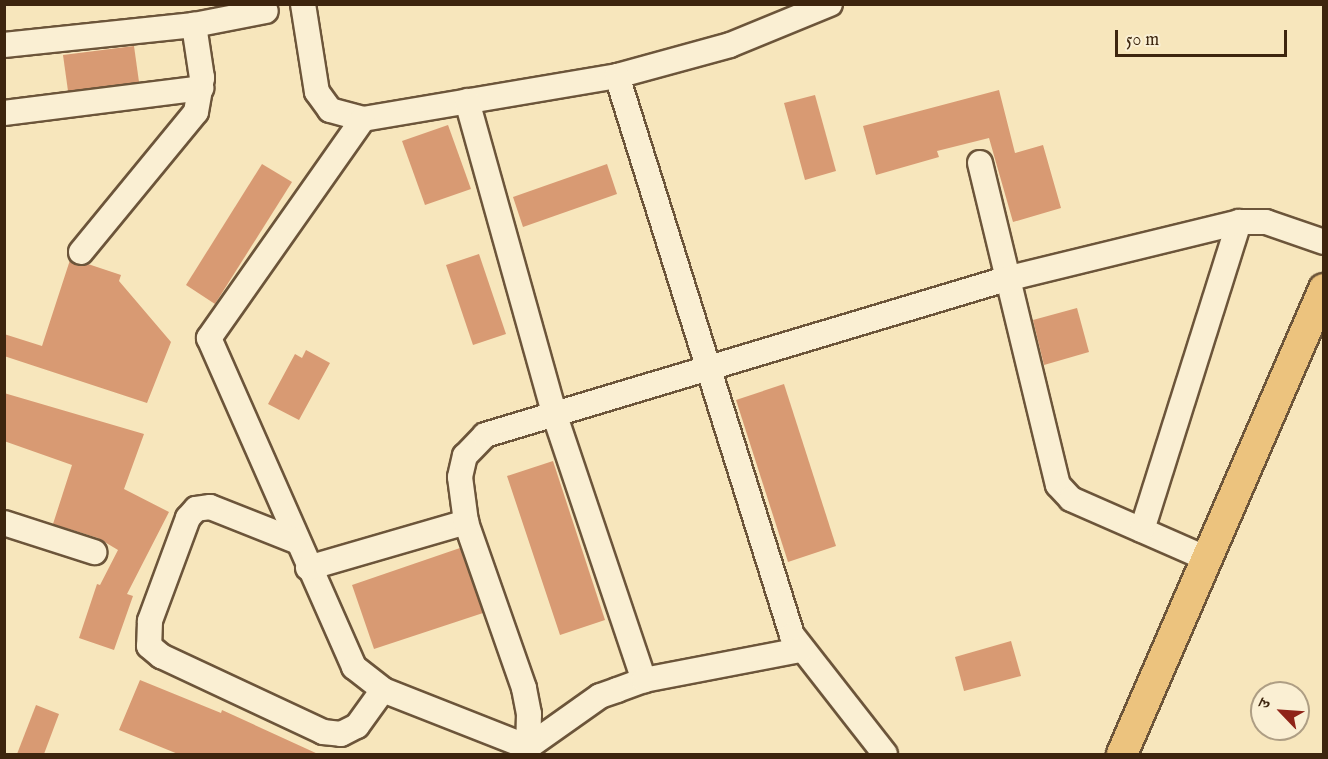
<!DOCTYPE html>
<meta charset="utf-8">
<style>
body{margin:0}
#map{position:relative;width:1328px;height:759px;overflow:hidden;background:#f7e6bc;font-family:"IM FELL English","Noto Serif Devanagari",serif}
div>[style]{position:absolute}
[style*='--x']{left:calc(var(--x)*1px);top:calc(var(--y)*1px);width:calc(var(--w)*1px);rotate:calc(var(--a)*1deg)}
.building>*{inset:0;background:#d89a73}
.roads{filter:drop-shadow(2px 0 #6c553a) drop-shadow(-2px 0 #6c553a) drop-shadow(0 2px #6c553a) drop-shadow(0 -2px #6c553a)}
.minor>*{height:24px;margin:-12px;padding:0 12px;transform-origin:12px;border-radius:12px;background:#faefd3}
.major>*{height:30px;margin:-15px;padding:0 15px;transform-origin:15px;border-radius:15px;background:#ecc37e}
span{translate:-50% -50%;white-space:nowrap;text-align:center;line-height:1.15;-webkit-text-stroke:4.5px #faefd3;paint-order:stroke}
.frame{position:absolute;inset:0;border:6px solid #3d250e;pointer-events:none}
.north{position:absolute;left:1250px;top:681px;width:60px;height:60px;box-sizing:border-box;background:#faefd3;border:2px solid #ae9e84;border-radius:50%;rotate:295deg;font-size:16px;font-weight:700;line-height:24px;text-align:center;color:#3d250e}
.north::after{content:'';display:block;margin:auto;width:21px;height:27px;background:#8f2418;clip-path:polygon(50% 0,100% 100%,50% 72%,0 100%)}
.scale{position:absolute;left:1115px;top:30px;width:172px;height:27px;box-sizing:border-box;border:3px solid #3d250e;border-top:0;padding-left:8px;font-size:18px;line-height:21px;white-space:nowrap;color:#3d250e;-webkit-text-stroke:4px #faefd3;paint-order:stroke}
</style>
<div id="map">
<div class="building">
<div style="clip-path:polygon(134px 46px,139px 82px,68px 91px,63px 55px)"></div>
<div style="clip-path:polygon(999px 90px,1015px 153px,1043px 145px,1061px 208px,1013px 222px,989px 138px,937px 151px,939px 157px,876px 175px,863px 126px)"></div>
<div style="clip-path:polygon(815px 95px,836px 171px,805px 180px,784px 103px)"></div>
<div style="clip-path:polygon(448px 125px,471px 189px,425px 205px,402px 141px)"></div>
<div style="clip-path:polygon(262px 164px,292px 182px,215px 304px,186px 285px)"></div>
<div style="clip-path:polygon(607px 164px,617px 194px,523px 227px,513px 197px)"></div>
<div style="clip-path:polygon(479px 254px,506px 334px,473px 345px,446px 265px)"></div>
<div style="clip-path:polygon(70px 260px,78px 266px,88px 264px,121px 275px,119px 281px,171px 342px,147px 403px,4px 356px,4px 334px,42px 346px)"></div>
<div style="clip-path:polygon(1077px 308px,1089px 352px,1044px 365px,1033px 320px)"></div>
<div style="clip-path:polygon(306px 350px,330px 363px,299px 420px,268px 404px,295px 354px,302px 358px)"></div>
<div style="clip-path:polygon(784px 384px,836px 546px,788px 562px,736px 400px)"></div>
<div style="clip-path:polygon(4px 393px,144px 434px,124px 489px,169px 512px,127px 594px,133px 596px,114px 650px,79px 638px,97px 584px,100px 585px,118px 550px,98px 538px,53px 524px,72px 465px,4px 441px)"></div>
<div style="clip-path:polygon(553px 461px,605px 620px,560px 635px,507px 476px)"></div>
<div style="clip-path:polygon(460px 548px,483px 613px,374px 649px,352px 585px)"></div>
<div style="clip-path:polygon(1011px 641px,1021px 676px,964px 691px,955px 657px)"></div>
<div style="clip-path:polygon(140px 680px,221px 713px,222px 710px,318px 754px,178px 754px,119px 730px)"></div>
<div style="clip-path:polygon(36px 705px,59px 714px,44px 754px,17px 754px)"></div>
</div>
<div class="roads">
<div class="minor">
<div style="--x:303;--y:4;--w:89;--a:81"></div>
<div style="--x:317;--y:92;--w:22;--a:54"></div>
<div style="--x:330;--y:110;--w:34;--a:15"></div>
<div style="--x:363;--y:119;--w:258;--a:-9.6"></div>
<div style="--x:617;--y:76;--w:117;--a:-15.3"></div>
<div style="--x:730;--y:45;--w:108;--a:-22.3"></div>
<div style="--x:4;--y:45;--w:191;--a:-6"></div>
<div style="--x:194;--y:25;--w:73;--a:-11"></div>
<div style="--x:617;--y:76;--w:586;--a:72.62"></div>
<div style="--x:792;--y:635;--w:151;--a:52"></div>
<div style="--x:467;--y:101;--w:327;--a:74.4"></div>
<div style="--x:555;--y:416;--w:279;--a:71.4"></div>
<div style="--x:4;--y:113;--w:199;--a:-7.2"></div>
<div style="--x:363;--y:119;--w:268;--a:125.1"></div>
<div style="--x:209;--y:338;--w:360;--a:66.2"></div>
<div style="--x:354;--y:667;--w:37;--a:38"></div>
<div style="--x:383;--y:690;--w:156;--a:21.5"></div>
<div style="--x:528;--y:747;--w:88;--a:-35.3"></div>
<div style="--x:600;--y:696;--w:18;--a:-19"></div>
<div style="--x:617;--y:690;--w:29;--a:-20"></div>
<div style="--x:644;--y:680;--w:159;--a:-10.9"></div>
<div style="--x:980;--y:163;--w:331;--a:76.4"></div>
<div style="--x:1058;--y:485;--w:19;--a:47"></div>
<div style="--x:1071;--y:499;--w:150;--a:23.7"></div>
<div style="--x:81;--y:252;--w:181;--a:-50.6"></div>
<div style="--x:196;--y:112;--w:35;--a:-80"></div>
<div style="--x:202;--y:78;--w:54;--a:-98.6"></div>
<div style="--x:4;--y:523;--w:95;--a:17.9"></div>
<div style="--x:1142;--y:530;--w:323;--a:-72.5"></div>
<div style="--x:296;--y:541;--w:92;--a:-158.4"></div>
<div style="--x:210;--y:507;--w:14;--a:172"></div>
<div style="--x:196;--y:509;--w:12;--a:132"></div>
<div style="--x:188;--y:518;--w:110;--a:110.3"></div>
<div style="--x:150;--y:621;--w:25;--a:92"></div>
<div style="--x:149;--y:646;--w:16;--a:40"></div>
<div style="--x:161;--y:656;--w:179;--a:25.1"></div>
<div style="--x:323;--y:732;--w:18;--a:6"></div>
<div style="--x:341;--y:734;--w:18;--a:-27"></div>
<div style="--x:357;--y:726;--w:44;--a:-54.2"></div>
<div style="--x:308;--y:568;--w:165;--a:-16.2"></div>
<div style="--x:528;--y:754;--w:40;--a:-88.6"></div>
<div style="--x:529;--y:714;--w:26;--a:-101"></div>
<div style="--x:524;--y:688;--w:176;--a:-109.3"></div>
<div style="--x:466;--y:522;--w:45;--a:-97.6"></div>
<div style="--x:460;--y:477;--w:22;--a:-77"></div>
<div style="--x:465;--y:456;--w:29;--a:-46"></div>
<div style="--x:485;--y:435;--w:544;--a:-16.67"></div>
<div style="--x:1006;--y:279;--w:240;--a:-13.7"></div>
<div style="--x:1239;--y:222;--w:27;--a:0"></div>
<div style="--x:1266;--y:222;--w:61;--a:19"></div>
</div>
<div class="major">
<div style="--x:1122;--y:754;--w:507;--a:-66.52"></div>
</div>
</div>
<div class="frame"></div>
<div class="north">उ</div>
<div class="scale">50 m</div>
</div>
